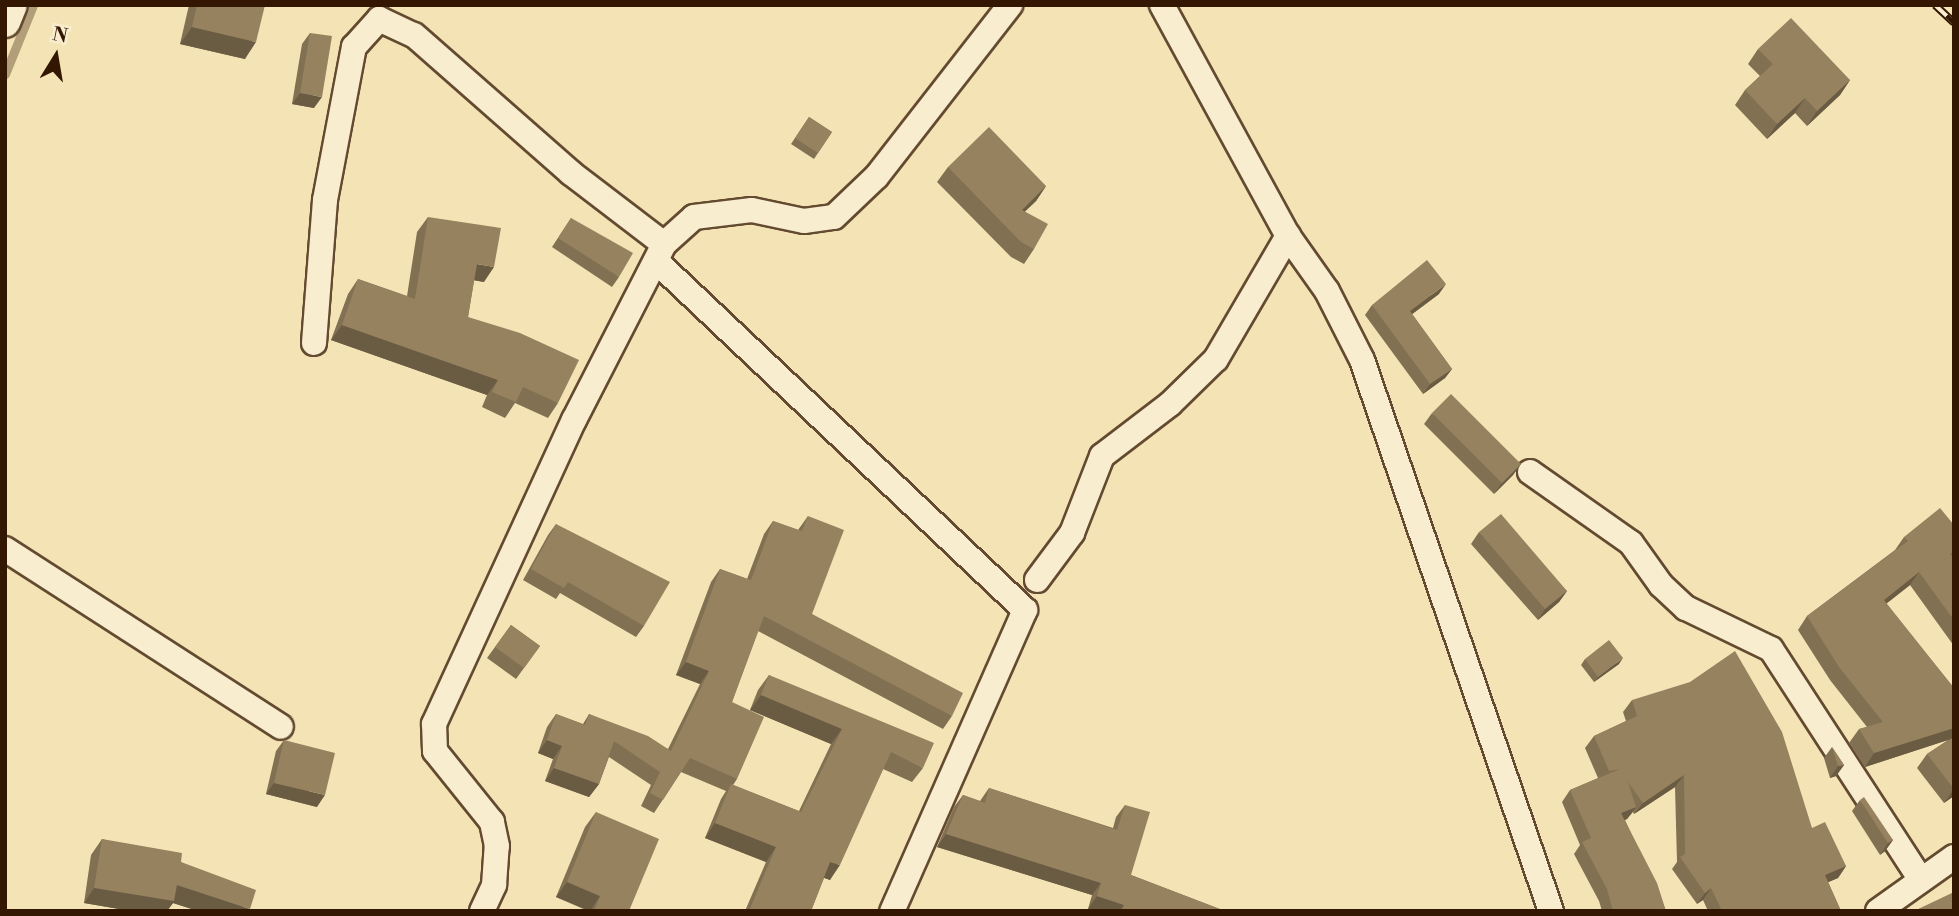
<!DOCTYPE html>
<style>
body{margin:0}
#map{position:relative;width:1959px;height:916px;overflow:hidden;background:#f4e4b5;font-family:"Libre Bodoni",serif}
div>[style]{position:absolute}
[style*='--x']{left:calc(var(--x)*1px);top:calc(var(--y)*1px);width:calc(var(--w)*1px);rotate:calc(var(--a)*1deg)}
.stream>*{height:9px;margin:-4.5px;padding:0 4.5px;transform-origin:4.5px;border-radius:4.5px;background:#b29e78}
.roads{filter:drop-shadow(2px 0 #634a30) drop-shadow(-2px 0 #634a30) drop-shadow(0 2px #634a30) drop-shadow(0 -2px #634a30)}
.minor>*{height:24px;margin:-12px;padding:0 12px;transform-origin:12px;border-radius:12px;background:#f8edcf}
.tertiary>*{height:30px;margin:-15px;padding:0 15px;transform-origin:15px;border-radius:15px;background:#f8edcf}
.rail>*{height:8px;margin-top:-4px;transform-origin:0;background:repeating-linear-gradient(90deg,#f8edcf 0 16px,#331703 0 32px);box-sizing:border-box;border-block:2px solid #331703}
.wall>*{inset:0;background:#827053}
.shaded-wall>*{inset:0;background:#6a5b43}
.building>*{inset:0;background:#978260}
span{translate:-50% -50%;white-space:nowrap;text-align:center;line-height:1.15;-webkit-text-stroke:7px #f8edcf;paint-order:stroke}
.frame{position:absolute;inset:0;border:7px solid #331703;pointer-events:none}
.north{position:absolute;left:21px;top:21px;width:70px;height:70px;-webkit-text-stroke:5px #f8edcf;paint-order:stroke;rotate:11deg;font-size:19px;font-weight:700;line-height:28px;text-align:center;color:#331703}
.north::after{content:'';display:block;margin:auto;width:24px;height:32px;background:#331703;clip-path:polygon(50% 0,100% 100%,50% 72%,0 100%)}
</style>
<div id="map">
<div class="stream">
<div style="--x:5;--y:74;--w:74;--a:-67.9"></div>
</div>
<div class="roads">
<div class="minor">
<div style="--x:1162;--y:5;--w:263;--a:61.4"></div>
<div style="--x:1288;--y:236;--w:67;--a:54.7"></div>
<div style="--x:1327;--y:291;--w:77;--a:63.1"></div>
<div style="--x:1362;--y:360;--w:583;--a:71.07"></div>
<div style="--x:656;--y:261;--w:508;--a:43.4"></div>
<div style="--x:1025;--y:610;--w:329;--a:113.8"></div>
<div style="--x:314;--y:343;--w:143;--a:-85.6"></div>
<div style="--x:325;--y:200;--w:156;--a:-79.3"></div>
<div style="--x:354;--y:47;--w:38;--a:-48"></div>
<div style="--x:379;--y:19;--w:38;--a:25"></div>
<div style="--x:414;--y:35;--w:209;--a:41.3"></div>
<div style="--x:571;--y:173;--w:117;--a:37.4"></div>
<div style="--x:1530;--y:472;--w:123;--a:35.1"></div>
<div style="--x:1631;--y:543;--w:52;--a:54.5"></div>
<div style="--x:1661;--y:585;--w:34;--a:43"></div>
<div style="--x:1686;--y:608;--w:94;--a:25.8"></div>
<div style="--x:1771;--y:649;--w:275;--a:57"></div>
<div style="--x:5;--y:549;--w:328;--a:32.8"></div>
<div style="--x:1037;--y:580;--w:59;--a:-53.3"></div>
<div style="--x:1072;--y:533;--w:83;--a:-68.7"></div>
<div style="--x:1102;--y:456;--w:86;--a:-37.4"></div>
<div style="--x:1170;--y:404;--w:64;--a:-44.4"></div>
<div style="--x:1216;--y:359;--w:143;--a:-59.7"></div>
<div style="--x:482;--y:911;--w:29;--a:-65"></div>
<div style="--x:494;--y:885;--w:39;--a:-86"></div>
<div style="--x:497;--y:846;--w:25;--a:-102"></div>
<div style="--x:492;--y:822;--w:91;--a:-128.8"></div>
<div style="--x:435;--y:751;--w:27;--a:-92"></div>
<div style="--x:434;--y:724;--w:335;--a:-65.3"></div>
<div style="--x:574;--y:420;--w:198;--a:-62.9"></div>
<div style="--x:664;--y:244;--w:40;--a:-42"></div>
<div style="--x:694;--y:217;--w:58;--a:-6.9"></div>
<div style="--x:752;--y:210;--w:53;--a:11.9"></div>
<div style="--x:804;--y:221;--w:30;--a:-8"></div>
<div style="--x:834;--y:217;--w:59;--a:-43.6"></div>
<div style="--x:877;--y:176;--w:217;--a:-52.1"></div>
<div style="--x:1878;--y:911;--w:93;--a:-35.4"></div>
</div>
<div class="tertiary">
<div style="--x:5;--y:22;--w:18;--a:-68"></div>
</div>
</div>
<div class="rail">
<div style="--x:1935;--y:5;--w:26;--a:43"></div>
</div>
<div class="wall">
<div style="clip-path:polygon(189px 5px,265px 5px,245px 59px,180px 44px)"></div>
<div style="clip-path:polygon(310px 33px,314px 108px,292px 104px,302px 44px)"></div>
<div style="clip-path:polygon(1758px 49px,1850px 80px,1840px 95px,1807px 126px,1795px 113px,1767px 139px,1735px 105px,1745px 90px,1760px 76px,1748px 64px)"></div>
<div style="clip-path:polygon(809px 117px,832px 132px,814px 159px,791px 144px)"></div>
<div style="clip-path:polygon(948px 167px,1046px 186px,1036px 201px,1025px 211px,1034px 249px,1024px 264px,1011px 257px,937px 182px)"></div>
<div style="clip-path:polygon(428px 217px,484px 282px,474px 280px,468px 317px,558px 403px,548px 418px,515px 403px,505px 418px,482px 407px,487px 395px,331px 340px,348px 294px,358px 279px,407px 296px,417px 232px)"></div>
<div style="clip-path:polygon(571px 218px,619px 277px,612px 287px,552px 247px)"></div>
<div style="clip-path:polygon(1439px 294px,1412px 314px,1452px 369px,1445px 378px,1423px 394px,1365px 315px,1372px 305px)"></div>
<div style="clip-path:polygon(1432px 413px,1521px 464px,1513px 475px,1494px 494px,1424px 424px)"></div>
<div style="clip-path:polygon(808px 516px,812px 614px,952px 716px,943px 729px,758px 631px,732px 702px,737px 779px,733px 785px,799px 811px,831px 744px,750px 710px,758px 690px,769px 675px,923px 768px,912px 782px,883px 769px,830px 880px,824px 878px,811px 911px,745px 911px,766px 862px,705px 838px,721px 799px,726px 791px,681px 772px,654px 813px,641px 806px,651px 785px,609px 757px,599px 784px,589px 797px,545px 781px,553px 759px,538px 753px,547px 727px,556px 714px,583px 724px,589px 714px,668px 749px,700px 684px,676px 675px,711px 582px,720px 569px,747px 579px,764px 534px,773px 521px,798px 530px)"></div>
<div style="clip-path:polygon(556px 524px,644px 626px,636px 637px,560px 593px,556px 599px,523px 580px,548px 535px)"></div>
<div style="clip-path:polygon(1954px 525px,1954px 557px,1953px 558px,1954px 559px,1954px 646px,1910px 585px,1886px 604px,1954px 688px,1954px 796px,1944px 803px,1917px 768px,1927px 754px,1948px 740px,1865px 767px,1849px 743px,1859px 729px,1867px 727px,1830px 680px,1798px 630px,1807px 616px,1895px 550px,1904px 537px)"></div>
<div style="clip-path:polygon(1479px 532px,1567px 591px,1559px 602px,1538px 620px,1471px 544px)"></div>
<div style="clip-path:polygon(511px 625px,540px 646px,516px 679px,487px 658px)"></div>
<div style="clip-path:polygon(1585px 659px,1619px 664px,1594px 682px,1581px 665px)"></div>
<div style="clip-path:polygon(1632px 700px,1812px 828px,1846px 866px,1838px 878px,1828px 882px,1841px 911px,1708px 911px,1703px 900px,1697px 904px,1672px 869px,1677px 862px,1675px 787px,1634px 814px,1633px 812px,1627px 819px,1625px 820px,1666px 911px,1602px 911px,1599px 901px,1574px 854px,1580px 845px,1562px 802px,1570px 790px,1598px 778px,1585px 748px,1594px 736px,1626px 721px,1623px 712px)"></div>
<div style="clip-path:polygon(284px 740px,317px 807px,266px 794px,276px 751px)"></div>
<div style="clip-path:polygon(1832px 747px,1844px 765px,1836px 776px,1830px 778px,1824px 758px)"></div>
<div style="clip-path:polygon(989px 788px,1113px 828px,1116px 817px,1125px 805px,1131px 875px,1225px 911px,1094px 911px,1088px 909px,1092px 895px,937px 847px,954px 807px,963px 795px,980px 801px)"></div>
<div style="clip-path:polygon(1860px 800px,1893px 840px,1885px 851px,1880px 855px,1852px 811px)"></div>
<div style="clip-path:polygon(596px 812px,629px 911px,588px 911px,556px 897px,585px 827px)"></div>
<div style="clip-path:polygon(102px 839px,181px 862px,249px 911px,198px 911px,173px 903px,167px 911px,131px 911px,84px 903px,91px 855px)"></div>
</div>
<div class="shaded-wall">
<div style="clip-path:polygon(192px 27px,256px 42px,245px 59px,180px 44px)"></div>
<div style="clip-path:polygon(1850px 80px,1840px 95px,1807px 126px,1817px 111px)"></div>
<div style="clip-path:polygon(300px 93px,322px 97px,314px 108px,292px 104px)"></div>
<div style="clip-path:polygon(1805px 98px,1795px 113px,1767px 139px,1777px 124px)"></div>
<div style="clip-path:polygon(1046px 186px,1036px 201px,1011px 225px,1022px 210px)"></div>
<div style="clip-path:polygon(477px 264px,494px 267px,484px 282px,466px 279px)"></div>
<div style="clip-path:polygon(1446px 284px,1439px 294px,1403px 321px,1410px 311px)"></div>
<div style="clip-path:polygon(342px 325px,498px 380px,487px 395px,331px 340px)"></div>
<div style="clip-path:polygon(1452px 369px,1445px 378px,1423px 394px,1430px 384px)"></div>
<div style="clip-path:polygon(1521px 464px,1513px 475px,1494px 494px,1502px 483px)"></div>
<div style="clip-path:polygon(1919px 572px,1910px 585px,1874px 613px,1884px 600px)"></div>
<div style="clip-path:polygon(1567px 591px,1559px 602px,1538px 620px,1545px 609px)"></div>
<div style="clip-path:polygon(1623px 658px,1619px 664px,1594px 682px,1598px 677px)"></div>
<div style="clip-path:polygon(686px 662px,709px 671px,700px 684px,676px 675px)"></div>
<div style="clip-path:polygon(761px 695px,842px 729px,831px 744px,750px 710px)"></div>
<div style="clip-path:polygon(1954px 728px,1954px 738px,1865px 767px,1874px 753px)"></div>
<div style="clip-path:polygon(547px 740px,562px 746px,553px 759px,538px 753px)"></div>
<div style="clip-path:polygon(1844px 765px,1836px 776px,1830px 778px,1838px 766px)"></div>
<div style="clip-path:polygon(554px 768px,599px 784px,589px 797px,545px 781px)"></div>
<div style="clip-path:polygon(1684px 775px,1675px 787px,1634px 814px,1643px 803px)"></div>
<div style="clip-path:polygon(274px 783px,325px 795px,317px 807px,266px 794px)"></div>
<div style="clip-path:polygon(1954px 789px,1954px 796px,1944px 803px)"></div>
<div style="clip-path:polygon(1636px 807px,1627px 819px,1613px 825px,1621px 813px)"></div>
<div style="clip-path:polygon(715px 823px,776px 847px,766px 862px,705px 838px)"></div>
<div style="clip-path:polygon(946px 834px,1101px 883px,1092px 895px,937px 847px)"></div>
<div style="clip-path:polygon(1893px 840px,1885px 851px,1880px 855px,1888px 843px)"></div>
<div style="clip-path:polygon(830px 862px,840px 865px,830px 880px,820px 876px)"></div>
<div style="clip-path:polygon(1846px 866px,1838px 878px,1817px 887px,1825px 875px)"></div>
<div style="clip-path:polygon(567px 882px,600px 896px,590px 911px,556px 897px)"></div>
<div style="clip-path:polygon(177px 885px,250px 909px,249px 911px,226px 911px,226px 909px,225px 911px,198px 911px,173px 903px,167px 911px,131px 911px,84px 903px,94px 888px)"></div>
<div style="clip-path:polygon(1711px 888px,1703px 900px,1697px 904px,1705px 893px)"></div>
<div style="clip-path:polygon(1097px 896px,1124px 905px,1119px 911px,1094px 911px,1088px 909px)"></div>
</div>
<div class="building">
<div style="clip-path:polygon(197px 5px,265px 5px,256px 42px,192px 27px)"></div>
<div style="clip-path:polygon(1791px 18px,1850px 80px,1817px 111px,1805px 98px,1777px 124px,1745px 90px,1773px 64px,1758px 49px)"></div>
<div style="clip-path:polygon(310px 33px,332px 36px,322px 97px,300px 93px)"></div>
<div style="clip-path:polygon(809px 117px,832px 132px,818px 153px,795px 138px)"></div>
<div style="clip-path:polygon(989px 127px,1046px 186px,1022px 210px,1048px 224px,1034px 249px,1021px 242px,948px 167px)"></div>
<div style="clip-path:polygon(428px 217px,501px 228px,494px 267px,477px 264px,468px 317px,520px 333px,579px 360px,558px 403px,523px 387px,516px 402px,492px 392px,498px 380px,342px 325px,358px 279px,415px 299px)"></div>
<div style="clip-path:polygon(571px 218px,633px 253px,619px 277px,558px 238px)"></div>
<div style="clip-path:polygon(1427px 260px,1446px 284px,1410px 311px,1452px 369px,1430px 384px,1372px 305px)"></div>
<div style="clip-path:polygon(1451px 394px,1521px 464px,1502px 483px,1432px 413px)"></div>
<div style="clip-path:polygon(1940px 508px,1954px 525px,1954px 551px,1950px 554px,1954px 559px,1954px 620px,1919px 572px,1884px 600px,1954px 688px,1954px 728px,1874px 753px,1859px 729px,1883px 722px,1839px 667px,1807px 616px,1908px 541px,1904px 537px)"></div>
<div style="clip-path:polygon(1501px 514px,1567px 591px,1545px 609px,1479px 532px)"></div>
<div style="clip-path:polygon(808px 516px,844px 530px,812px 614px,963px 693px,952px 716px,764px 616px,732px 702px,764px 717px,737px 779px,690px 758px,663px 800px,650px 793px,660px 772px,614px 741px,599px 784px,554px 768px,562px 746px,547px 740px,556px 714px,585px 725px,589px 714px,648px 736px,671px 751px,709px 671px,686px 662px,720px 569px,751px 580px,773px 521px,802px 531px)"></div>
<div style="clip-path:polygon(556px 524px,670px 582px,644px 626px,568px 582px,564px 588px,531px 569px)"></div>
<div style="clip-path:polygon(511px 625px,540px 646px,524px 668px,495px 647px)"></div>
<div style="clip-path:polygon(1609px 640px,1623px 658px,1598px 677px,1585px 659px)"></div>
<div style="clip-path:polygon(1735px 651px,1782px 732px,1812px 828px,1825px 822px,1846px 866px,1825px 875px,1841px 911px,1722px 911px,1711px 888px,1705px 893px,1680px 857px,1685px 854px,1684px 775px,1643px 803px,1628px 782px,1636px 807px,1621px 813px,1657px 883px,1666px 911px,1613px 911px,1607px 889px,1582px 842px,1591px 838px,1570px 790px,1620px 769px,1609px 771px,1594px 736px,1637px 716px,1632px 700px,1690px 682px)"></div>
<div style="clip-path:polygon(769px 675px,934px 743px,923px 768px,891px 752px,840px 865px,830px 862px,811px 911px,749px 911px,776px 847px,715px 823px,731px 784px,801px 812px,842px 729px,761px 695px)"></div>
<div style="clip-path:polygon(1954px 737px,1954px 789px,1927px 754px)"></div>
<div style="clip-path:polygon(284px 740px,335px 753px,325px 795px,274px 783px)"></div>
<div style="clip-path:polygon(1832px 747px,1844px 765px,1838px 766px)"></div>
<div style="clip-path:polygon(989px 788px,1117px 830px,1125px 805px,1150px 812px,1131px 875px,1225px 911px,1122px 911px,1124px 905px,1097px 896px,1101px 883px,946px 834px,963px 795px,985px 803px)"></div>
<div style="clip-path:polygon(1864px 797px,1893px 840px,1888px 843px,1860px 800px)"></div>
<div style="clip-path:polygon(596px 812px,659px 839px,629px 911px,594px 911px,600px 896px,567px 882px)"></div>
<div style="clip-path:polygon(102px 839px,182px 853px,181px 862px,256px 890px,250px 909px,177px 885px,174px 901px,94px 888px)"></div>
<div style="clip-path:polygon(1954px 892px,1954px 911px,1914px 911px)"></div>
</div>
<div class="frame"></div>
<div class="north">N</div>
</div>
